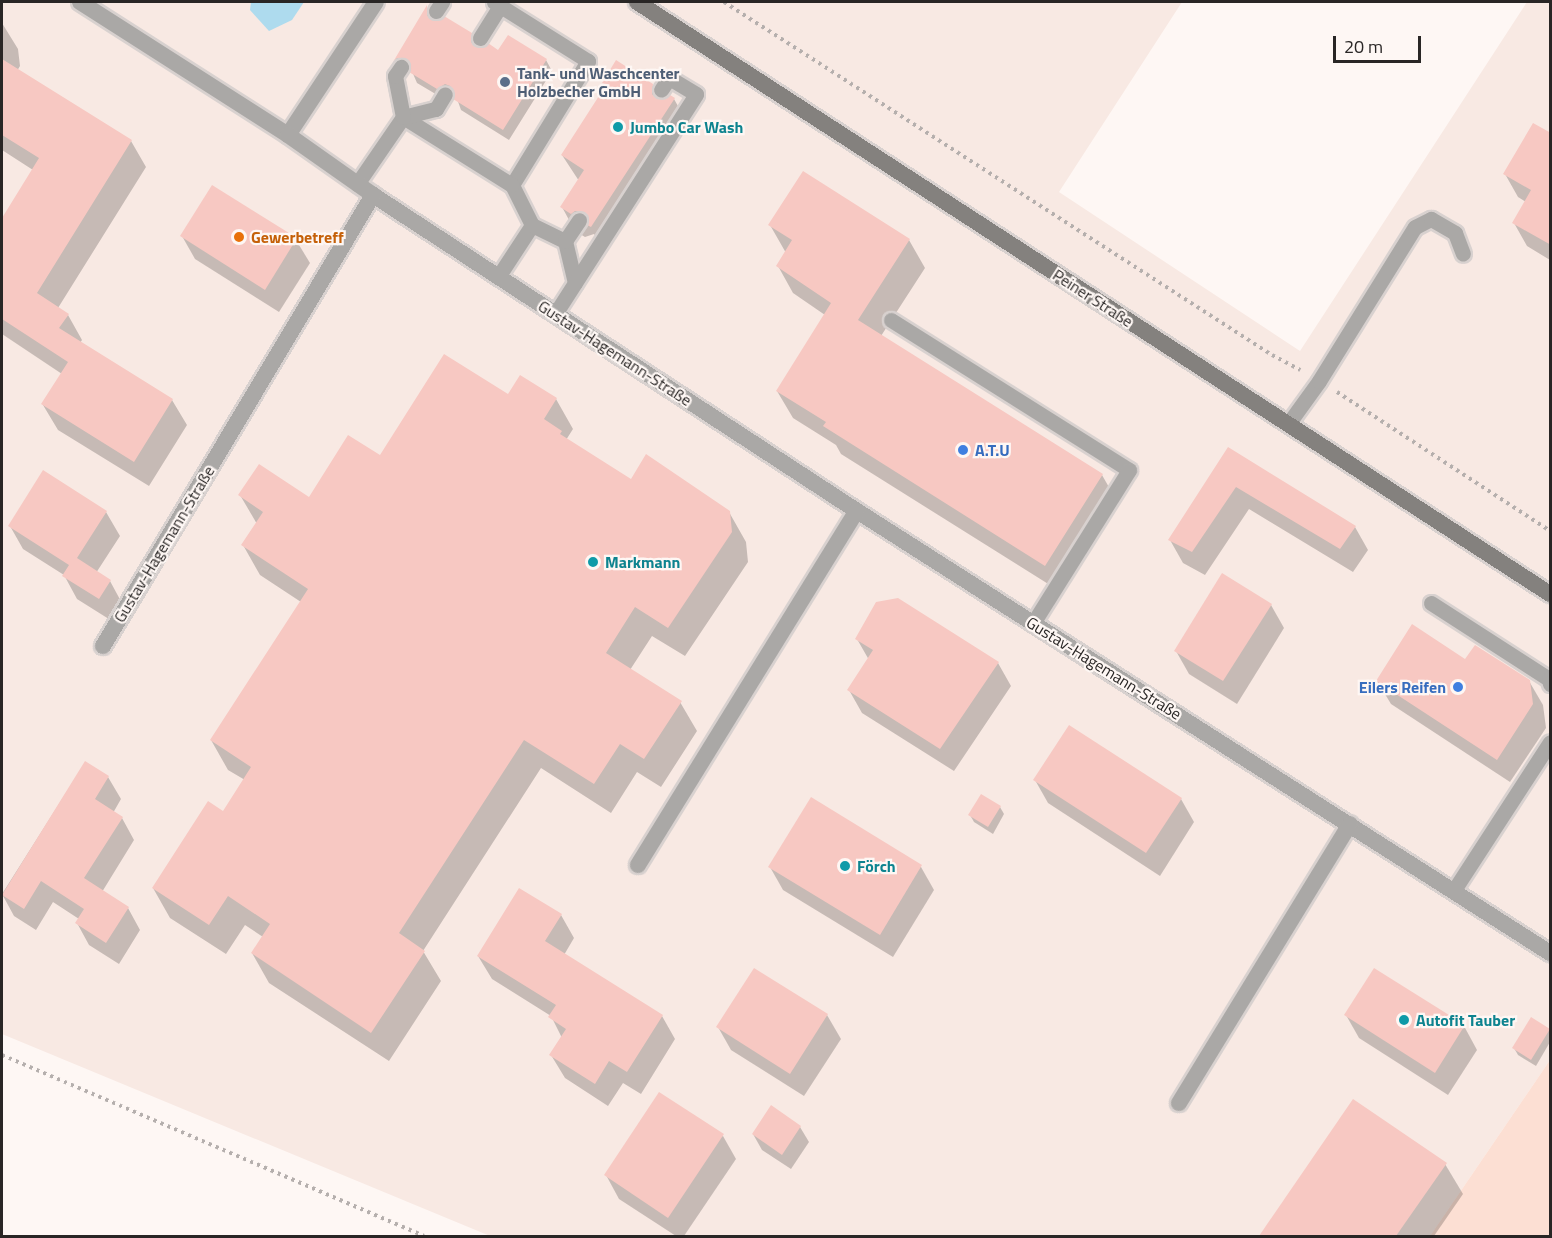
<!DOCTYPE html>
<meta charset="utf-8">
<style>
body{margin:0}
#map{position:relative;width:1552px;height:1238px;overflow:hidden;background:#fef7f4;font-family:"Titillium Web",sans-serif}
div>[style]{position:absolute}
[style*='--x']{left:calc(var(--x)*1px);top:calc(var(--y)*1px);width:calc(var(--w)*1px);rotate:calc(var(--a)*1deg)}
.built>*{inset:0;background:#f8e9e3}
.green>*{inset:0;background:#fcdfd3}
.water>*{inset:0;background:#aedbee}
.shadow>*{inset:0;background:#0003}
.building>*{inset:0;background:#f7c8c2}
.path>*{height:4px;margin-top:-2px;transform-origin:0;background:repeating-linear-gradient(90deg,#b5afad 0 3px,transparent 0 7.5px)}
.roads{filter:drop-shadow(2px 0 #d8d1cf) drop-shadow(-2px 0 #d8d1cf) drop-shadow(0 2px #d8d1cf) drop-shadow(0 -2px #d8d1cf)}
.service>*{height:15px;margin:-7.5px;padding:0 7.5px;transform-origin:7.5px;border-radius:7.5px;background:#aaa8a6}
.minor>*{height:16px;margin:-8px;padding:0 8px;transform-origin:8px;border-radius:8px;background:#aaa8a6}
.secondary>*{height:16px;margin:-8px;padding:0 8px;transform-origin:8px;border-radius:8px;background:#84817e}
.dots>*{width:16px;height:16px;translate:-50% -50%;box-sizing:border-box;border:3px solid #fef7f4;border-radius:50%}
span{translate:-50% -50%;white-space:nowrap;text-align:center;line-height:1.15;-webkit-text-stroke:4.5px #fef7f4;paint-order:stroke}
.service-label{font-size:16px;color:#4e5e75;font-weight:700}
.left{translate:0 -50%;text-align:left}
.culture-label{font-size:16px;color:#0d838f;font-weight:700}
.food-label{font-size:16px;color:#c56008;font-weight:700}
.street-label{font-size:16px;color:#292625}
.shop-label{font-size:16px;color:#366cbe;font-weight:700}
.right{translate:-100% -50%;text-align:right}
.frame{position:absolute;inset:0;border:3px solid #292625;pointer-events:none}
.scale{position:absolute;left:1333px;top:36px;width:88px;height:27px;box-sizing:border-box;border:3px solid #292625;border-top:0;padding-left:8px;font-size:18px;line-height:21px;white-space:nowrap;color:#292625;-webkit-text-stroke:4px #fef7f4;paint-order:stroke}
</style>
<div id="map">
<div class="built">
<div style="clip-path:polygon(2px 2px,1182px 2px,1059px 192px,1300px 351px,1527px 2px,1550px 2px,1550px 1060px,1430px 1236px,490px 1236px,2px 1034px)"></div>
</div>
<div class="green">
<div style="clip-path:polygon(1550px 1060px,1550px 1236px,1430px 1236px)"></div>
</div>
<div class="water">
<div style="clip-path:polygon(251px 2px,304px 2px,292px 20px,269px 31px,250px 10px)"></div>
</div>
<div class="shadow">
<div style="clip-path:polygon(427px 8px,433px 21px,471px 34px,476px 48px,546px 60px,552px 71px,509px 140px,461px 110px,456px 96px,451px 94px,444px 99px,417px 83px,411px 69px,400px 71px,394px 62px)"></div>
<div style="clip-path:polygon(2px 23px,18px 49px,20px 66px,17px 71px,131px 141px,146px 167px,58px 308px,68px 315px,82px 340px,80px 343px,172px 400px,187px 425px,149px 486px,58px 430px,43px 405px,62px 374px,2px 334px,2px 221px,33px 170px,2px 150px)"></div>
<div style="clip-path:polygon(604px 83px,652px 85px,661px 100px,674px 99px,687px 122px,605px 250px,594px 234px,585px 237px,575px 231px,562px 207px,579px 181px,562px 155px,606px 87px)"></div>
<div style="clip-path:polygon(1550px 135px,1550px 260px,1527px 246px,1514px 223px,1526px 202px,1518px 197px,1505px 174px)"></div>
<div style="clip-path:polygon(213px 187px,296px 240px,310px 263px,279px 312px,195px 259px,182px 236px)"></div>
<div style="clip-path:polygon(770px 225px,909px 240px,925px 268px,881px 336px,1102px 475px,1118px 503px,1061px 592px,841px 454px,836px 445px,793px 418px,777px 391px,825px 315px,793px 293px,778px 266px,786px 253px)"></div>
<div style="clip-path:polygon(508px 396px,556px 399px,573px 429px,566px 440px,632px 481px,729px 512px,746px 542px,748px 562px,685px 656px,652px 636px,630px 670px,680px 702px,697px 731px,661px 787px,637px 772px,611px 813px,541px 768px,423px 951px,441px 981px,389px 1061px,269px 983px,252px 953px,263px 937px,245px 925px,226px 954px,170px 918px,153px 888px,224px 813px,245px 780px,228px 770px,211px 740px,301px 602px,260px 575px,243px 545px,257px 524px,240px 495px,309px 499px,380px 457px)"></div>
<div style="clip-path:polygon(1229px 449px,1355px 527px,1368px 550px,1353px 572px,1249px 509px,1205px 575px,1183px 563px,1170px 540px)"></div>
<div style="clip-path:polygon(44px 472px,106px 512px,120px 536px,96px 573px,110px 581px,123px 605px,112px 621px,77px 599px,64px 575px,23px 549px,10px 526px)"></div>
<div style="clip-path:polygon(1271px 605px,1284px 628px,1237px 704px,1189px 674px,1176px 651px)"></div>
<div style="clip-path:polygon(857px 639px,998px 663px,1011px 686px,954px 771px,862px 713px,849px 690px,869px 660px)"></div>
<div style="clip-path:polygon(1466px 661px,1529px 681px,1543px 705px,1546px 728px,1510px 782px,1391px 704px,1377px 681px)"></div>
<div style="clip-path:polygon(85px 763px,108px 777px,121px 799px,113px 813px,122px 818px,134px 840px,102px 892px,128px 908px,140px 930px,119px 964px,89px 945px,77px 923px,79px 919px,53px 902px,36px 930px,14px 916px,2px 894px)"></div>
<div style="clip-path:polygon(1035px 780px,1181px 799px,1194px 822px,1160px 876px,1048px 803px)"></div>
<div style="clip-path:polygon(1000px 807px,1004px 814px,993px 834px,974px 822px,970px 815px)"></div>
<div style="clip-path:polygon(770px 867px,921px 867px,934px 890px,893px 957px,783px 890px)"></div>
<div style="clip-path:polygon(561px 915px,574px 938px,564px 955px,662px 1016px,675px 1039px,641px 1094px,623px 1083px,608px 1106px,565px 1078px,551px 1055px,562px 1038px,551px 1016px,492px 979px,478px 956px)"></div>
<div style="clip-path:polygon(827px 1015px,841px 1039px,804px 1096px,731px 1050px,718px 1027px)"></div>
<div style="clip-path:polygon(1346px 1015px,1464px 1026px,1477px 1050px,1448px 1095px,1359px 1038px)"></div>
<div style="clip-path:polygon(1549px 1030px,1550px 1042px,1536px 1066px,1518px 1055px,1514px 1048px)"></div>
<div style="clip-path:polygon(1354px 1101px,1445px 1164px,1463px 1194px,1434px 1236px,1261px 1236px)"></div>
<div style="clip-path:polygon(800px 1127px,809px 1142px,791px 1169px,762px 1150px,753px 1134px)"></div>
<div style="clip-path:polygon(723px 1136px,736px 1159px,684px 1236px,676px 1236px,619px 1199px,606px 1175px)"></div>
</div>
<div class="building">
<div style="clip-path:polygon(427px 5px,427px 15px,430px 19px,436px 21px,444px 16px,472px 33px,471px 42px,475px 46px,484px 47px,488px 43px,498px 50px,508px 35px,547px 59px,503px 130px,453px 99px,455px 94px,450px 86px,445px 84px,437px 89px,409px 72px,410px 63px,406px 59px,397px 58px,393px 62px)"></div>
<div style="clip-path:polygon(2px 59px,132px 140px,37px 293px,69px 314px,59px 328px,173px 399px,134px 462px,41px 404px,68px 362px,2px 319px,2px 218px,39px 158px,2px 135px)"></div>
<div style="clip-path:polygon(616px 60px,653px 84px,652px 94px,656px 98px,665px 99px,670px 95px,675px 98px,591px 227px,587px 225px,588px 216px,584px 212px,575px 211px,571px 214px,560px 207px,584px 170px,561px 155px,606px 85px,602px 83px)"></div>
<div style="clip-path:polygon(1533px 123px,1551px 133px,1551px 245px,1512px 223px,1531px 190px,1503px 174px)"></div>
<div style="clip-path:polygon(803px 171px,910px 239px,858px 320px,1103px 474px,1045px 566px,823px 426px,826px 422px,776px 391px,831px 303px,776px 266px,792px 240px,768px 225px)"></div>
<div style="clip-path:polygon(212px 185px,297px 238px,265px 290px,180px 236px)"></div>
<div style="clip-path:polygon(444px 354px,508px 394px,520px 375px,557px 398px,544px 419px,562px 431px,560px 434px,631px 479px,646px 454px,730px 511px,732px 532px,668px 628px,635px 607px,606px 653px,682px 701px,644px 759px,620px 744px,594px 784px,524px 740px,399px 933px,425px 951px,371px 1033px,251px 953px,270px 924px,228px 896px,209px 925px,152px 888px,208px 801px,223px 811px,251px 767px,210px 740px,308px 589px,241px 545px,263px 512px,238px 495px,259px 464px,309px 497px,348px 435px,380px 455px)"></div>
<div style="clip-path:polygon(1228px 447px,1356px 526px,1340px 549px,1236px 487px,1192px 552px,1168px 540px)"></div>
<div style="clip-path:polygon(43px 470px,107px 511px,77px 558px,111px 580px,99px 599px,62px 576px,69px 565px,8px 526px)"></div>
<div style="clip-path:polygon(1222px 573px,1272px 604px,1223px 681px,1174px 651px)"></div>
<div style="clip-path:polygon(898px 598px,999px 662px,940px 749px,847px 690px,873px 650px,855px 639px,876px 602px)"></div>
<div style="clip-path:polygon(1412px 624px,1465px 659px,1475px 645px,1530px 680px,1533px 704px,1497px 760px,1376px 681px)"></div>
<div style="clip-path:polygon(1069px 725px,1182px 798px,1146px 853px,1033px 780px)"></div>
<div style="clip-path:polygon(85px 761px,109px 776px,95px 799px,123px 817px,84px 878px,129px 907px,106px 943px,75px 923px,84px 909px,41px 881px,24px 909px,2px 895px)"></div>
<div style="clip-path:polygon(981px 794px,1001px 806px,988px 827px,968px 815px)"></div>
<div style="clip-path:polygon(811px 797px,922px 865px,880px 935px,768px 867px)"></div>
<div style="clip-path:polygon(519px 888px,562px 914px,545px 941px,663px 1015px,627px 1072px,609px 1061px,595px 1084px,549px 1055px,566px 1029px,548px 1017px,556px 1005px,477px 956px)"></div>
<div style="clip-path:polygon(754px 968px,828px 1014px,790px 1074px,716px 1027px)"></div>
<div style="clip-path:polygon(1374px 968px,1465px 1025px,1435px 1073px,1344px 1015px)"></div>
<div style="clip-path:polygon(1531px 1017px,1550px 1029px,1531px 1060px,1512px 1048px)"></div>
<div style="clip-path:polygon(659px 1092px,724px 1134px,668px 1218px,604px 1175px)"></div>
<div style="clip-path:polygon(1353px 1099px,1447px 1163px,1396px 1236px,1259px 1236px)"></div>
<div style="clip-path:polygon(771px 1105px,801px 1126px,782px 1155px,752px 1134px)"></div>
</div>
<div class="path">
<div style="--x:724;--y:2;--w:652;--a:32.79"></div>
<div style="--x:1272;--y:355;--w:32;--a:28"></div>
<div style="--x:1337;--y:392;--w:254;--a:33.1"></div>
<div style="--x:2;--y:1055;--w:459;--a:23.2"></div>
</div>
<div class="roads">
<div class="service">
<div style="--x:494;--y:2;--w:111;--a:32.1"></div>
<div style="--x:588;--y:61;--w:145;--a:121.5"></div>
<div style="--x:512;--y:185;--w:45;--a:63.4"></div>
<div style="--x:532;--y:225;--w:62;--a:123.2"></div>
<div style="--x:436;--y:11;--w:11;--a:-56"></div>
<div style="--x:480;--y:38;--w:39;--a:-58"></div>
<div style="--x:403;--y:117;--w:128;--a:32"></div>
<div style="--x:403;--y:117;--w:34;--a:-14"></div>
<div style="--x:436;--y:109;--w:17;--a:-59"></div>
<div style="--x:357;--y:184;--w:81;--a:-55.5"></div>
<div style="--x:403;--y:117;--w:42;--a:-101"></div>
<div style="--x:395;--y:76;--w:11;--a:-56"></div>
<div style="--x:532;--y:225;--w:37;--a:26"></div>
<div style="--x:565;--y:241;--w:43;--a:76.6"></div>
<div style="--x:565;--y:241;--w:25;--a:-56"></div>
<div style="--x:555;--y:314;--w:261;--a:-57.3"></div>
<div style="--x:696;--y:94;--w:31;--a:-149"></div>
<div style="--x:669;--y:78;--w:14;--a:124"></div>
<div style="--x:891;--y:320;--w:281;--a:32.2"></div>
<div style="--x:1129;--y:470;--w:181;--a:122.1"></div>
<div style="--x:1288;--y:424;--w:53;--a:-54.2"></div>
<div style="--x:1319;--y:381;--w:181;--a:-58.1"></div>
<div style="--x:1415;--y:227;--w:18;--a:-27"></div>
<div style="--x:1431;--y:219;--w:28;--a:30"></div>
<div style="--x:1455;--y:233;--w:22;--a:69"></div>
<div style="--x:1431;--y:603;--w:140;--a:32.8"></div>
<div style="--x:1549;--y:679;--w:5;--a:79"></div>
<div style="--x:1454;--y:890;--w:176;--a:-57"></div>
</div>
<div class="minor">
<div style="--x:80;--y:2;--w:247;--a:32.6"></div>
<div style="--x:288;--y:135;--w:159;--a:-56.5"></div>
<div style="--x:288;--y:135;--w:104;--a:35.2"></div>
<div style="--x:373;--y:195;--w:578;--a:33.14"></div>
<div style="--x:857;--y:511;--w:822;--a:32.53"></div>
<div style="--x:103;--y:646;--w:526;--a:-59.09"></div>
<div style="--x:638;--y:865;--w:416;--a:-58.3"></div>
<div style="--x:1179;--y:1103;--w:327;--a:-58.5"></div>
</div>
<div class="secondary">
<div style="--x:637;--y:2;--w:1088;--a:32.96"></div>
</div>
</div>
<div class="dots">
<div style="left:505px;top:82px;background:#5c6f8a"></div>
<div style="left:618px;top:127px;background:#0f9aa8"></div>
<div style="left:239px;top:237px;background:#e8710a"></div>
<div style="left:963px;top:450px;background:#3f7fe0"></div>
<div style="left:593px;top:562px;background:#0f9aa8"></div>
<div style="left:1458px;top:687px;background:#3f7fe0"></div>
<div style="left:845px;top:866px;background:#0f9aa8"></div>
<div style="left:1404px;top:1020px;background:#0f9aa8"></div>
</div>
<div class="service-label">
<span class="left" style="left:517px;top:82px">Tank- und Waschcenter<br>Holzbecher GmbH</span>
</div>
<div class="culture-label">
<span class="left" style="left:630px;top:127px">Jumbo Car Wash</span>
<span class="left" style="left:605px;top:562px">Markmann</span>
<span class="left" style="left:857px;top:866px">Förch</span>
<span class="left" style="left:1416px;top:1020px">Autofit Tauber</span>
</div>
<div class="food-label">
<span class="left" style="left:251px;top:237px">Gewerbetreff</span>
</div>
<div class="street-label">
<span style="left:1093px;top:298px;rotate:33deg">Peiner Straße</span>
<span style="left:615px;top:353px;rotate:33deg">Gustav-Hagemann-Straße</span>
<span style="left:164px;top:544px;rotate:-59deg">Gustav-Hagemann-Straße</span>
<span style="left:1104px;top:668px;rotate:32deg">Gustav-Hagemann-Straße</span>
</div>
<div class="shop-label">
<span class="left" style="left:975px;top:450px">A.T.U</span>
<span class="right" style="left:1446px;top:687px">Eilers Reifen</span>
</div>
<div class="frame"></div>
<div class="scale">20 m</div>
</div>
